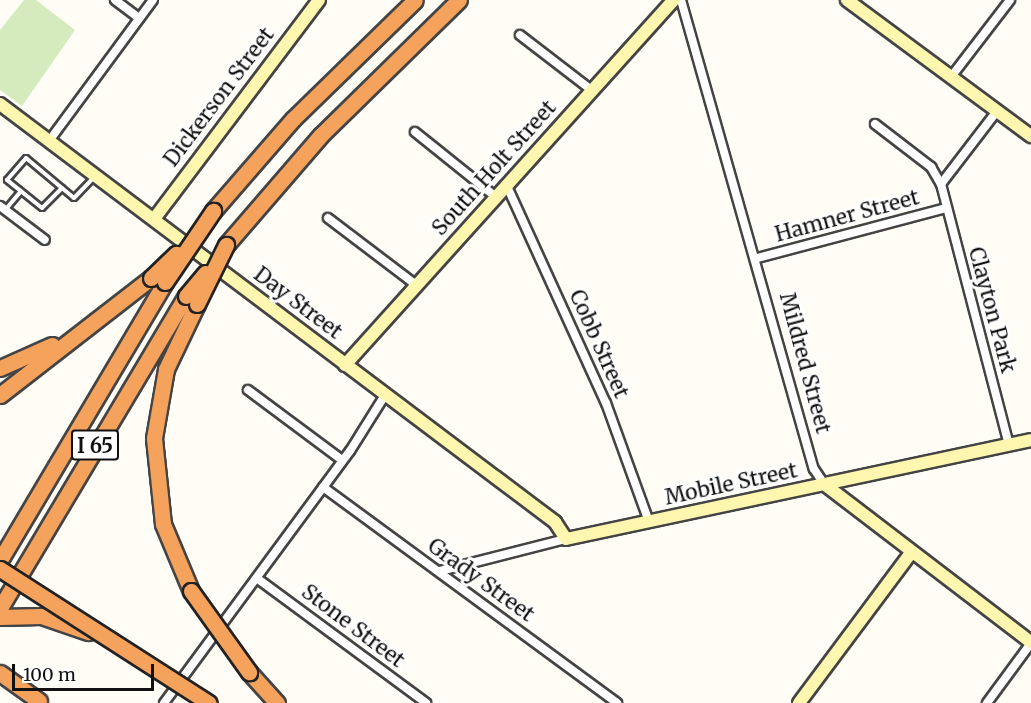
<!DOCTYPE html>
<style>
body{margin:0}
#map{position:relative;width:1031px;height:703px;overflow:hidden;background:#fffdf5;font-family:Merriweather,serif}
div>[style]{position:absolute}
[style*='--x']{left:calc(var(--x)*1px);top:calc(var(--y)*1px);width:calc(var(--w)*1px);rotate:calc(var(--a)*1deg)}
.green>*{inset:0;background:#d5ebbd}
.roads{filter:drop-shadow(2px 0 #444) drop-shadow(-2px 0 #444) drop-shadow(0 2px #444) drop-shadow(0 -2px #444)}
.lane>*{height:4px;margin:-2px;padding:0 2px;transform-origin:2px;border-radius:2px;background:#fff}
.street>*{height:8px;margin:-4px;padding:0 4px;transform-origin:4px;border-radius:4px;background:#fff}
.secondary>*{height:12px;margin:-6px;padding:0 6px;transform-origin:6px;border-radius:6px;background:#fff6b0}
.highway>*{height:15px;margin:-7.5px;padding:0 7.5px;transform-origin:7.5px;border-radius:7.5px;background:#f5a25d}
.bridges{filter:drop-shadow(2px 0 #222) drop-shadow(-2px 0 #222) drop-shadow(0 2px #222) drop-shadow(0 -2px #222)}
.highway-bridge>*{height:15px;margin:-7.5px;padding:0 7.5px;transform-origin:7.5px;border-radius:7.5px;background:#f5a25d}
span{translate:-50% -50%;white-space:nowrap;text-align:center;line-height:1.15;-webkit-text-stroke:6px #fff;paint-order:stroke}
.shield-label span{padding:2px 4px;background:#fff;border:2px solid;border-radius:4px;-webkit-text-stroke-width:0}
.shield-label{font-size:20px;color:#111;font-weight:700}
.street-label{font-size:21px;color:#111}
.scale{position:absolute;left:12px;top:664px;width:142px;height:27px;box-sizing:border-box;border:3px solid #111;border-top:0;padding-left:8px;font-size:18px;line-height:21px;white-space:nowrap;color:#111;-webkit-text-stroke:4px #fff;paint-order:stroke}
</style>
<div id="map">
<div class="green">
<div style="clip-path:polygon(24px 0,36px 0,75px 30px,22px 106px,0 90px,0 30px)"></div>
</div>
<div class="roads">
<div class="lane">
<div style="--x:62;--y:188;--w:28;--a:135"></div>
<div style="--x:42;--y:208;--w:45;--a:-141.3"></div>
<div style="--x:7;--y:180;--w:29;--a:-49"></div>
<div style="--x:26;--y:158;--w:62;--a:39.8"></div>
<div style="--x:74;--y:198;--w:28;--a:-46"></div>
<div style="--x:6;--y:209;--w:23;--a:-50"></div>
</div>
<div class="street">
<div style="--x:115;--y:0;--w:30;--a:37"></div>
<div style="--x:681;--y:0;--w:487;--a:74.2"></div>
<div style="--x:814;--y:469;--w:18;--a:56"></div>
<div style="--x:520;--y:35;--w:88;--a:37.6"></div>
<div style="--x:951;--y:77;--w:97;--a:-52.5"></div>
<div style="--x:875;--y:124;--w:71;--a:37.5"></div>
<div style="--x:931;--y:167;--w:20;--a:60"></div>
<div style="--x:941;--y:184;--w:270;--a:75.4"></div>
<div style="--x:415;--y:132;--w:102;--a:38.7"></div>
<div style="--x:49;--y:141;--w:175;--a:-53.6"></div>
<div style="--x:506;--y:184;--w:241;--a:65.5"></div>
<div style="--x:606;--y:403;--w:127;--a:70.1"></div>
<div style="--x:941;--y:184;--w:92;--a:-52.5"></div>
<div style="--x:0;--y:206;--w:56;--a:37.1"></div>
<div style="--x:328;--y:218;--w:109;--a:37.2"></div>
<div style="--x:757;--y:258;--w:196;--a:-14.8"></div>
<div style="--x:248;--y:390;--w:117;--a:36.7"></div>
<div style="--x:323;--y:487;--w:365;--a:36.3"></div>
<div style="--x:440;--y:571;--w:130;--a:-14.3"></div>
<div style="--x:258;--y:579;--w:209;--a:36.4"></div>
<div style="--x:164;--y:703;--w:313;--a:-53.6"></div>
<div style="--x:350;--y:451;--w:66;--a:-58"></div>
<div style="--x:987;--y:703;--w:74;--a:-53.7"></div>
</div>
<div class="secondary">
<div style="--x:847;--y:0;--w:229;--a:36.5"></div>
<div style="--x:0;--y:104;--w:695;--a:36.99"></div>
<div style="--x:555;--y:522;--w:20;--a:57"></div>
<div style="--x:566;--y:539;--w:475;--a:-12"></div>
<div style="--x:154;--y:219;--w:274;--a:-53"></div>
<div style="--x:345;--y:365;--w:491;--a:-48"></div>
<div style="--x:824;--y:484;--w:260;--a:37.4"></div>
<div style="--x:799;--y:703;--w:187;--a:-53.3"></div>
</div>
<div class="highway">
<div style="--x:213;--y:211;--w:122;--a:-49"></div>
<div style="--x:293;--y:119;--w:170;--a:-44.3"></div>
<div style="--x:226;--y:245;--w:145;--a:-49.2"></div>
<div style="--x:321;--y:135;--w:193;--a:-44.4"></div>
<div style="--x:0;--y:368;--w:57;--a:-23.9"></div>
<div style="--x:0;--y:395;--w:191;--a:-37.8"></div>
<div style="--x:0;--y:560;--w:323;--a:-59.3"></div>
<div style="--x:191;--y:591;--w:73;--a:-112.7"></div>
<div style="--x:163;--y:524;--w:86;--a:-96"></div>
<div style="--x:154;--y:438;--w:70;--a:-80.1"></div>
<div style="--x:166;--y:369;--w:72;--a:-64.5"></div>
<div style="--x:0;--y:608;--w:363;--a:-59.2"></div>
<div style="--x:0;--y:617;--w:41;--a:-1.4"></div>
<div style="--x:41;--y:616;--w:50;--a:18.8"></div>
<div style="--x:249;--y:672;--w:42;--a:47.9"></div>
<div style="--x:0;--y:673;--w:48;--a:35.7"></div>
</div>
</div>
<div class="bridges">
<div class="highway-bridge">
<div style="--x:151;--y:278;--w:35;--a:-44"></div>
<div style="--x:165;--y:282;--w:86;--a:-55.9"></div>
<div style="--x:186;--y:296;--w:30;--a:-50"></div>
<div style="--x:197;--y:304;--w:66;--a:-63.8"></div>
<div style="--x:0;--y:569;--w:248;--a:32.7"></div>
<div style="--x:191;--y:591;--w:100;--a:54.4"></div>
</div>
</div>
<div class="shield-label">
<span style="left:95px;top:445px">I 65</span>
</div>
<div class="street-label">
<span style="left:219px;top:97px;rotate:-53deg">Dickerson Street</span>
<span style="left:494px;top:168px;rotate:-48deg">South Holt Street</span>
<span style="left:847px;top:216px;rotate:-15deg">Hamner Street</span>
<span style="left:298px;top:303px;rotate:37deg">Day Street</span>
<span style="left:992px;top:310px;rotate:75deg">Clayton Park</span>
<span style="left:599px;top:344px;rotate:66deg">Cobb Street</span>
<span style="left:805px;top:363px;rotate:75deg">Mildred Street</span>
<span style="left:731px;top:484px;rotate:-12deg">Mobile Street</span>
<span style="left:481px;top:580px;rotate:36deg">Grady Street</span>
<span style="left:353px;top:626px;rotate:37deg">Stone Street</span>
</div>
<div class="scale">100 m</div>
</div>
